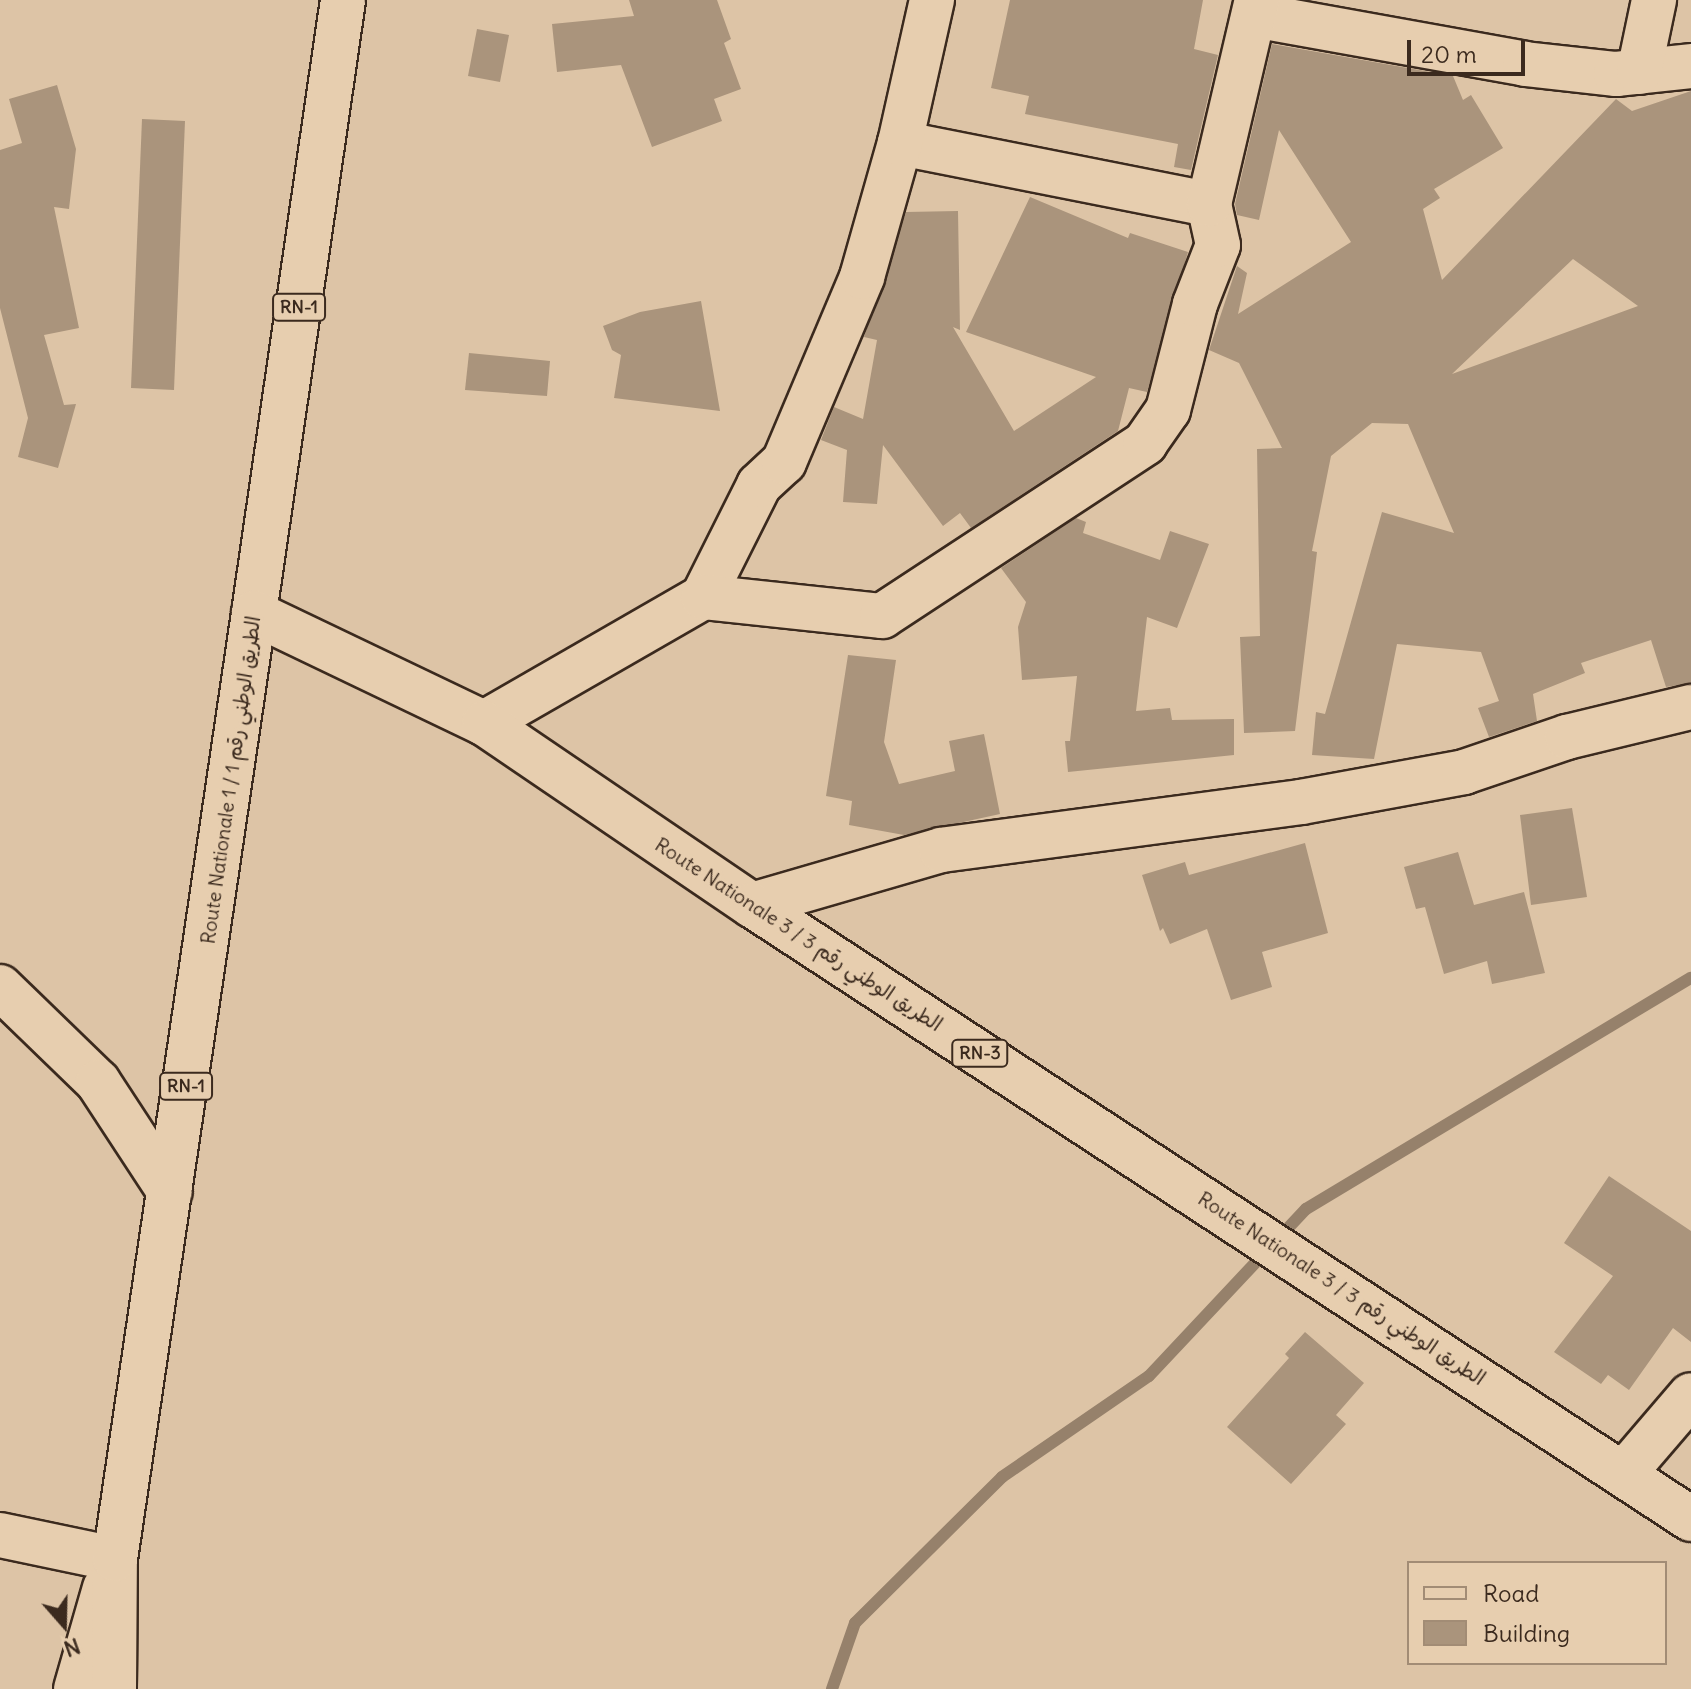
<!DOCTYPE html>
<meta charset="utf-8">
<style>
body{margin:0}
#map{position:relative;width:1691px;height:1689px;overflow:hidden;background:#ddc4a6;font-family:Delius,"Playpen Sans Arabic",sans-serif}
div>[style]{position:absolute}
[style*='--x']{left:calc(var(--x)*1px);top:calc(var(--y)*1px);width:calc(var(--w)*1px);rotate:calc(var(--a)*1deg)}
.stream>*{height:12px;margin:-6px;padding:0 6px;transform-origin:6px;border-radius:6px;background:#96816b}
.building>*{inset:0;background:#aa947c}
.roads{filter:drop-shadow(2px 0 #3b2a1e) drop-shadow(-2px 0 #3b2a1e) drop-shadow(0 2px #3b2a1e) drop-shadow(0 -2px #3b2a1e)}
.minor>*{height:44px;margin:-22px;padding:0 22px;transform-origin:22px;border-radius:22px;background:#e7ceaf}
.major>*{height:44px;margin:-22px;padding:0 22px;transform-origin:22px;border-radius:22px;background:#e7ceaf}
.highway>*{height:44px;margin:-22px;padding:0 22px;transform-origin:22px;border-radius:22px;background:#e7ceaf}
span{translate:-50% -50%;white-space:nowrap;text-align:center;line-height:1.15;-webkit-text-stroke:6px #e7ceaf;paint-order:stroke}
.shield-label span{padding:2px 6px;background:#e7ceaf;border:2px solid;border-radius:6px;-webkit-text-stroke-width:0}
.shield-label{font-size:18px;color:#3b2a1e;font-weight:700}
.street-label{font-size:20px;color:#3b2a1e}
.legend{position:absolute;left:1407px;top:1561px;width:260px;height:104px;box-sizing:border-box;background:#e7ceaf;border:2px solid #a28c75;margin:0;padding:10px 14px;list-style:none;font-size:24px;color:#3b2a1e}
.legend li{display:flex;align-items:center;gap:16px;height:40px}
.legend b{width:40px;border:2px solid #a28c75}
.north{position:absolute;left:24px;top:1585px;width:80px;height:80px;-webkit-text-stroke:6px #e7ceaf;paint-order:stroke;rotate:160deg;font-size:22px;font-weight:700;line-height:32px;text-align:center;color:#3b2a1e}
.north::after{content:'';display:block;margin:auto;width:28px;height:36px;background:#3b2a1e;clip-path:polygon(50% 0,100% 100%,50% 72%,0 100%)}
.scale{position:absolute;left:1407px;top:40px;width:118px;height:36px;box-sizing:border-box;border:4px solid #3b2a1e;border-top:0;padding-left:10px;font-size:24px;line-height:28px;white-space:nowrap;color:#3b2a1e;-webkit-text-stroke:6px #e7ceaf;paint-order:stroke}
</style>
<div id="map">
<div class="stream">
<div style="--x:832;--y:1689;--w:70;--a:-70.8"></div>
<div style="--x:855;--y:1623;--w:207;--a:-44.8"></div>
<div style="--x:1002;--y:1477;--w:178;--a:-34.5"></div>
<div style="--x:1149;--y:1376;--w:229;--a:-46.8"></div>
<div style="--x:1306;--y:1209;--w:449;--a:-31"></div>
</div>
<div class="building">
<div style="clip-path:polygon(629px 0,717px 0,731px 39px,724px 43px,741px 89px,714px 99px,722px 121px,652px 147px,621px 65px,557px 72px,552px 24px,634px 16px)"></div>
<div style="clip-path:polygon(1010px 0,1203px 0,1194px 49px,1218px 55px,1191px 170px,1174px 167px,1178px 144px,1025px 114px,1029px 96px,991px 88px)"></div>
<div style="clip-path:polygon(477px 29px,509px 35px,500px 82px,468px 76px)"></div>
<div style="clip-path:polygon(evenodd,1272px 44px,1453px 76px,1463px 100px,1471px 95px,1503px 148px,1434px 189px,1440px 198px,1423px 209px,1442px 280px,1616px 99px,1632px 111px,1691px 91px,1691px 683px,1666px 687px,1651px 640px,1581px 663px,1585px 673px,1533px 694px,1537px 721px,1489px 737px,1478px 708px,1499px 701px,1481px 652px,1397px 644px,1374px 759px,1312px 755px,1316px 712px,1325px 714px,1382px 512px,1454px 533px,1408px 424px,1372px 423px,1331px 456px,1312px 551px,1317px 552px,1295px 731px,1244px 733px,1240px 637px,1260px 636px,1257px 449px,1282px 448px,1239px 363px,1209px 350px,1237px 266px,1247px 273px,1238px 314px,1351px 242px,1279px 130px,1259px 220px,1237px 215px,1235px 204px,1272px 44px,1573px 259px,1638px 306px,1452px 374px,1573px 259px)"></div>
<div style="clip-path:polygon(57px 85px,76px 149px,69px 209px,54px 207px,79px 328px,44px 335px,64px 405px,76px 404px,58px 468px,18px 457px,28px 418px,0 308px,0 150px,22px 143px,9px 99px)"></div>
<div style="clip-path:polygon(142px 119px,185px 121px,174px 390px,131px 388px)"></div>
<div style="clip-path:polygon(1030px 197px,1128px 238px,1130px 233px,1188px 252px,1147px 392px,1129px 388px,1118px 431px,971px 528px,960px 513px,943px 526px,883px 445px,877px 504px,843px 502px,847px 450px,821px 440px,834px 407px,863px 419px,877px 340px,864px 337px,906px 212px,958px 211px,960px 330px,953px 327px,1014px 431px,1096px 377px,966px 332px)"></div>
<div style="clip-path:polygon(701px 301px,720px 411px,614px 398px,621px 355px,612px 350px,603px 326px,640px 312px)"></div>
<div style="clip-path:polygon(469px 353px,550px 361px,547px 396px,465px 390px)"></div>
<div style="clip-path:polygon(1076px 518px,1086px 522px,1083px 533px,1160px 560px,1170px 531px,1209px 544px,1177px 628px,1147px 617px,1136px 711px,1170px 708px,1172px 720px,1234px 719px,1234px 755px,1068px 772px,1065px 741px,1070px 741px,1077px 676px,1022px 680px,1018px 627px,1026px 602px,1001px 568px)"></div>
<div style="clip-path:polygon(848px 655px,896px 660px,884px 742px,899px 784px,955px 771px,949px 741px,984px 734px,1000px 814px,904px 835px,849px 825px,852px 801px,826px 796px)"></div>
<div style="clip-path:polygon(1572px 808px,1587px 897px,1531px 905px,1520px 815px)"></div>
<div style="clip-path:polygon(1305px 843px,1328px 933px,1262px 952px,1272px 987px,1231px 1000px,1207px 929px,1170px 944px,1163px 928px,1160px 931px,1142px 875px,1185px 862px,1189px 875px)"></div>
<div style="clip-path:polygon(1458px 852px,1474px 905px,1524px 892px,1545px 973px,1492px 984px,1487px 961px,1444px 974px,1425px 907px,1416px 909px,1404px 867px)"></div>
<div style="clip-path:polygon(1609px 1176px,1691px 1231px,1691px 1342px,1673px 1328px,1629px 1390px,1608px 1375px,1601px 1384px,1554px 1352px,1613px 1276px,1564px 1243px)"></div>
<div style="clip-path:polygon(1305px 1332px,1364px 1383px,1336px 1415px,1346px 1424px,1291px 1484px,1227px 1427px,1289px 1358px,1285px 1354px)"></div>
</div>
<div class="roads">
<div class="minor">
<div style="--x:1254;--y:15;--w:275;--a:10.2"></div>
<div style="--x:1525;--y:64;--w:92;--a:6.3"></div>
<div style="--x:1616;--y:74;--w:75;--a:-6.1"></div>
<div style="--x:1639;--y:72;--w:74;--a:-78.2"></div>
<div style="--x:900;--y:143;--w:315;--a:11.2"></div>
<div style="--x:703;--y:597;--w:125;--a:-63.4"></div>
<div style="--x:759;--y:485;--w:34;--a:-43"></div>
<div style="--x:784;--y:462;--w:201;--a:-67.1"></div>
<div style="--x:862;--y:277;--w:139;--a:-74.2"></div>
<div style="--x:900;--y:143;--w:147;--a:-77.4"></div>
<div style="--x:484;--y:723;--w:253;--a:-29.9"></div>
<div style="--x:703;--y:597;--w:180;--a:6.1"></div>
<div style="--x:882;--y:616;--w:315;--a:-33.3"></div>
<div style="--x:1145;--y:443;--w:40;--a:-55.1"></div>
<div style="--x:1168;--y:410;--w:109;--a:-75.7"></div>
<div style="--x:1195;--y:304;--w:63;--a:-68.7"></div>
<div style="--x:1218;--y:245;--w:42;--a:-102.4"></div>
<div style="--x:1209;--y:204;--w:210;--a:-76.8"></div>
<div style="--x:752;--y:905;--w:197;--a:-16.2"></div>
<div style="--x:941;--y:850;--w:363;--a:-7.6"></div>
<div style="--x:1301;--y:802;--w:166;--a:-10.4"></div>
<div style="--x:1464;--y:772;--w:109;--a:-18.8"></div>
<div style="--x:1567;--y:737;--w:128;--a:-13.6"></div>
<div style="--x:0;--y:987;--w:136;--a:44.1"></div>
<div style="--x:98;--y:1082;--w:131;--a:56.8"></div>
<div style="--x:1625;--y:1472;--w:101;--a:-49.4"></div>
<div style="--x:0;--y:1535;--w:117;--a:11.8"></div>
</div>
<div class="major">
<div style="--x:254;--y:613;--w:619;--a:-81.74"></div>
</div>
<div class="highway">
<div style="--x:76;--y:1689;--w:105;--a:-74"></div>
<div style="--x:114;--y:1689;--w:130;--a:-89.6"></div>
<div style="--x:115;--y:1559;--w:956;--a:-81.64"></div>
<div style="--x:254;--y:613;--w:255;--a:25.6"></div>
<div style="--x:484;--y:723;--w:324;--a:34.2"></div>
<div style="--x:752;--y:905;--w:1122;--a:33.18"></div>
</div>
</div>
<div class="shield-label">
<span style="left:299px;top:307px">RN-1</span>
<span style="left:980px;top:1053px">RN-3</span>
<span style="left:186px;top:1086px">RN-1</span>
</div>
<div class="street-label">
<span style="left:230px;top:780px;rotate:-82deg">Route Nationale 1 / الطريق الوطني رقم 1</span>
<span style="left:799px;top:934px;rotate:33deg">Route Nationale 3 / الطريق الوطني رقم 3</span>
<span style="left:1342px;top:1288px;rotate:33deg">Route Nationale 3 / الطريق الوطني رقم 3</span>
</div>
<ul class="legend">
<li><b style="height:10px;background:#e7ceaf"></b>Road</li>
<li><b style="height:22px;background:#aa947c"></b>Building</li>
</ul>
<div class="north">N</div>
<div class="scale">20 m</div>
</div>
